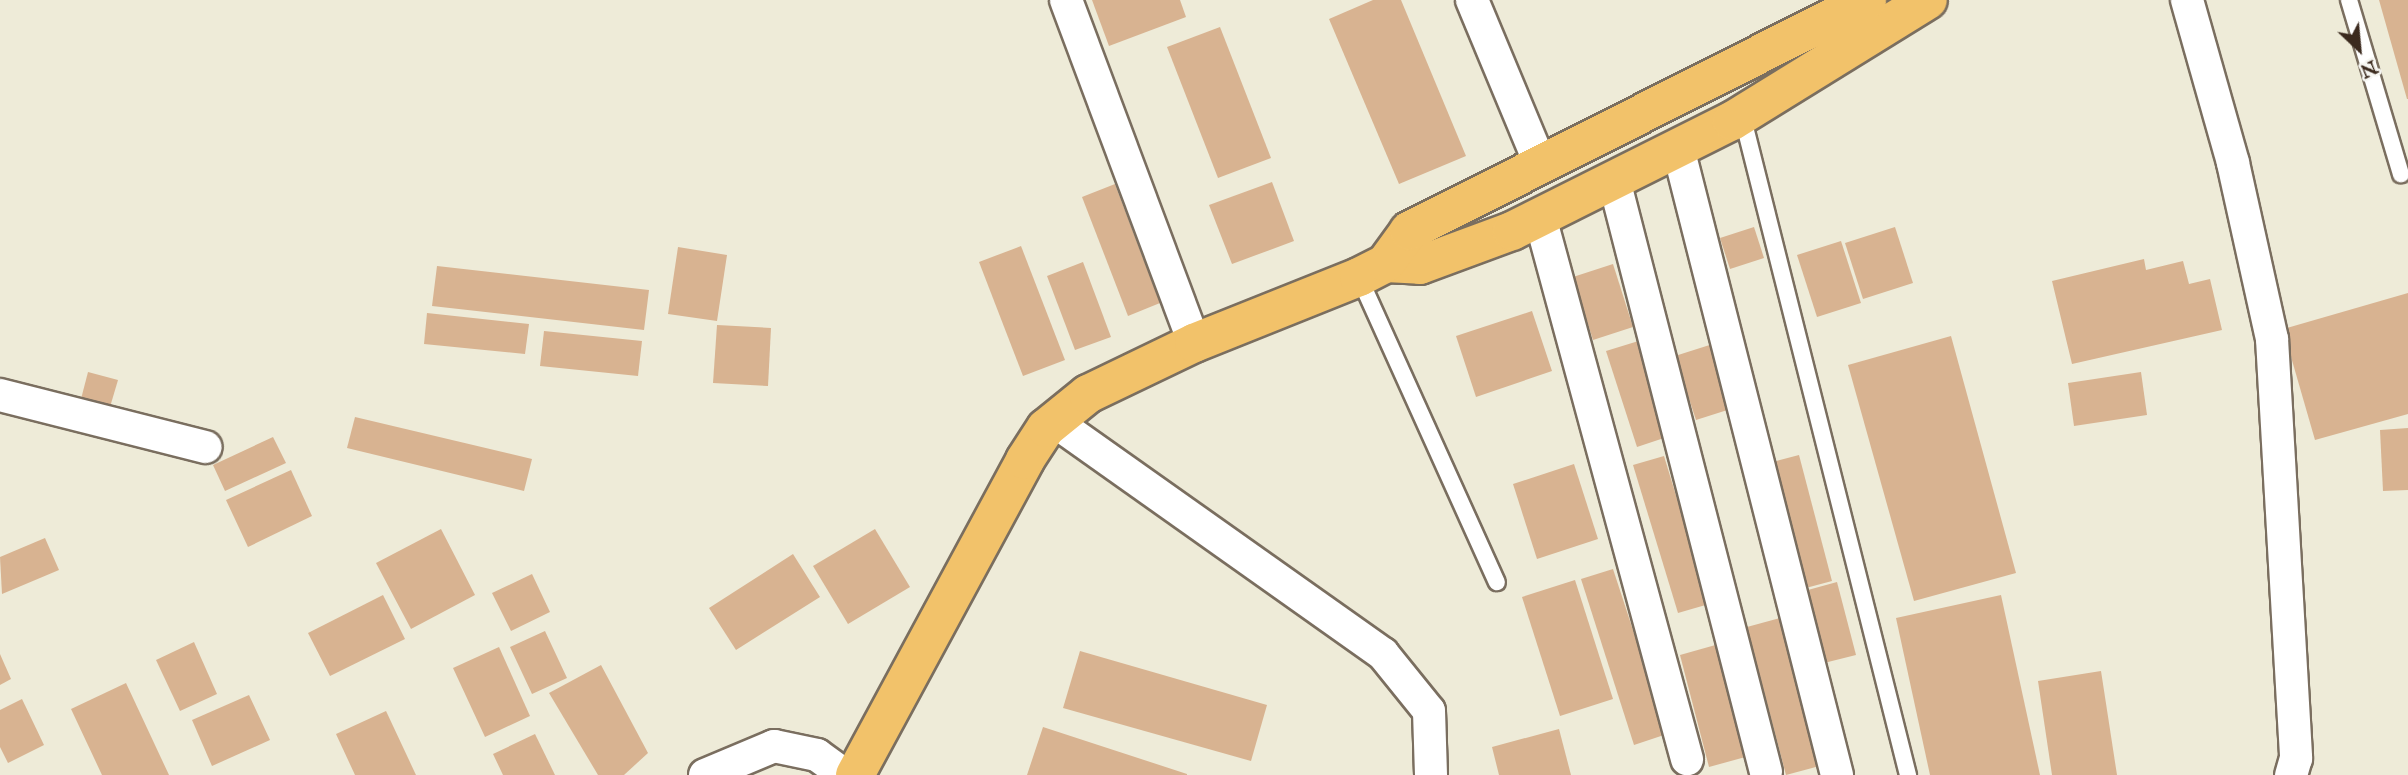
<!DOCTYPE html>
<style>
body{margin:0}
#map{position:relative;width:2408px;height:775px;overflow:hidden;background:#eeebd8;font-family:"IM FELL English",serif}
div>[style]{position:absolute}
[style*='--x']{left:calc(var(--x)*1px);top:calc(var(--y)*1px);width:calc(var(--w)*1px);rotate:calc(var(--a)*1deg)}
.building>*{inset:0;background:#d8b391}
.roads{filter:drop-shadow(2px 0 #7a6e5f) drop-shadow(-2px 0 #7a6e5f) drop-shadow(0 2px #7a6e5f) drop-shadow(0 -2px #7a6e5f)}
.lane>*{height:16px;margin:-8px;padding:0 8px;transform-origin:8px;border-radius:8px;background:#fff}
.street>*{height:32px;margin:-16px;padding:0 16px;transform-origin:16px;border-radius:16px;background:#fff}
.highway>*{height:38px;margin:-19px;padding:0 19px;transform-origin:19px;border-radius:19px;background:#f2c26a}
span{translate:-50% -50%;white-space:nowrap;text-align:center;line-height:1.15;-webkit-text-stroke:5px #f6f6f2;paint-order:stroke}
.north{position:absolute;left:2324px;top:14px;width:70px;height:70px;-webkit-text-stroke:5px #f6f6f2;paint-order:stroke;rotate:154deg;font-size:19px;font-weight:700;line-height:28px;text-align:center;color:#3b2a1e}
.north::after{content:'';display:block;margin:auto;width:24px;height:32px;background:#3b2a1e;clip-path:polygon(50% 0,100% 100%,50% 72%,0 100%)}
</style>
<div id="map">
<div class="building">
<div style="clip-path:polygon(1092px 0,1180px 0,1186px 17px,1109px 46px)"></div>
<div style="clip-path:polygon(1373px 0,1401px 0,1466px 156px,1399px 184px,1329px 19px)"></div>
<div style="clip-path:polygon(2379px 0,2408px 0,2408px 99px,2407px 99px)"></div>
<div style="clip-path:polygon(1220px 27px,1271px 158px,1218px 178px,1167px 47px)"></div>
<div style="clip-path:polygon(1272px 182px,1294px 241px,1232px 264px,1209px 205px)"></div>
<div style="clip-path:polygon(1115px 184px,1160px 303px,1128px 316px,1082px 197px)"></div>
<div style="clip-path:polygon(1754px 227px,1764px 258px,1730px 269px,1720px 238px)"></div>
<div style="clip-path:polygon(1895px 227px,1913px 283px,1863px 299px,1845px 243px)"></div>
<div style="clip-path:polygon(1841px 241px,1861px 303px,1817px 317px,1797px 255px)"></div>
<div style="clip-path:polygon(1021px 246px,1065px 360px,1023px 376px,979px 262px)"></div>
<div style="clip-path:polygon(678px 247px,727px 255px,717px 321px,668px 314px)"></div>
<div style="clip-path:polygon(2144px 259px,2146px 270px,2183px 261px,2189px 284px,2210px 279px,2222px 330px,2072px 364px,2052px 281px)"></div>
<div style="clip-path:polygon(1083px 262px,1111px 337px,1075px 350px,1047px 276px)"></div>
<div style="clip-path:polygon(1613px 264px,1633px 327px,1593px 340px,1573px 277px)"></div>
<div style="clip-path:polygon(437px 266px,649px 290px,644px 330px,432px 306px)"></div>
<div style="clip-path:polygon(2408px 293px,2408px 414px,2315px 440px,2283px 329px)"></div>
<div style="clip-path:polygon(1532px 311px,1552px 371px,1476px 397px,1456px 336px)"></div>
<div style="clip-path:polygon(427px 313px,529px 324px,525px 354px,424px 344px)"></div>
<div style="clip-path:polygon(717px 325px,771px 328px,768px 386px,713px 383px)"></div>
<div style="clip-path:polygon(544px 331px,642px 341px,638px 376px,540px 366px)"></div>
<div style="clip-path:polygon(1951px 336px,2016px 573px,1914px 601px,1848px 365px)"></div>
<div style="clip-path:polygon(1645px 339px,1676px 434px,1637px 447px,1606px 351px)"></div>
<div style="clip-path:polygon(1719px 342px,1740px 406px,1696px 420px,1675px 356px)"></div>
<div style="clip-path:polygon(88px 372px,118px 380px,110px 407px,81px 399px)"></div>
<div style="clip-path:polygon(2141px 372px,2147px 415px,2074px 426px,2068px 383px)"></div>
<div style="clip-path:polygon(355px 417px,532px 459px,524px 491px,347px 448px)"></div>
<div style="clip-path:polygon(2408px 428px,2408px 490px,2383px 491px,2380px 430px)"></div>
<div style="clip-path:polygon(273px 437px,286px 463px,225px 491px,213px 465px)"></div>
<div style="clip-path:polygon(1799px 455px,1832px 581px,1802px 589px,1769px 463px)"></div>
<div style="clip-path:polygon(1664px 456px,1709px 604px,1678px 613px,1633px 465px)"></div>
<div style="clip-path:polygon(1574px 464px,1598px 539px,1537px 559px,1513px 484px)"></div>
<div style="clip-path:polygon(291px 470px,312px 516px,248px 547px,226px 500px)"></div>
<div style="clip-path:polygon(441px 529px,475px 595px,411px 629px,376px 563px)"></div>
<div style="clip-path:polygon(875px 529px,910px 587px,848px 624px,813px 566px)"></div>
<div style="clip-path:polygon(45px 538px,59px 570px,2px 594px,0 557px)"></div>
<div style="clip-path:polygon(793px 554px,820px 597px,736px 650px,709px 608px)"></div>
<div style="clip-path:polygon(1613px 569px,1667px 734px,1634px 745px,1581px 579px)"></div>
<div style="clip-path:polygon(532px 574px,550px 612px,511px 631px,492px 593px)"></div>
<div style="clip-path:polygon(1575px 580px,1613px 699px,1560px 716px,1522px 597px)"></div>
<div style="clip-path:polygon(1837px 582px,1856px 655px,1816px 665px,1797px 593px)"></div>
<div style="clip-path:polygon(383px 595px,405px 639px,330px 676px,308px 633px)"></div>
<div style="clip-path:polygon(2001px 595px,2040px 775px,1930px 775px,1896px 618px)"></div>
<div style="clip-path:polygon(1787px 616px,1827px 764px,1786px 775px,1747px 627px)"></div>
<div style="clip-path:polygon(545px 631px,567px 678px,532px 694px,510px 647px)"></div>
<div style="clip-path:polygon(194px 642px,217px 694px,180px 711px,156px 660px)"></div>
<div style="clip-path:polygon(1719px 644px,1749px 756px,1709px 767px,1680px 655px)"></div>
<div style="clip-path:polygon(499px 647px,530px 716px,485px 737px,453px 668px)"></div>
<div style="clip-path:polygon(1080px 651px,1267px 705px,1251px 761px,1063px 708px)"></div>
<div style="clip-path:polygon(0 654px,11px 679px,0 685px)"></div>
<div style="clip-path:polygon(601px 665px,648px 753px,624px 775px,598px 775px,549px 693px)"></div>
<div style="clip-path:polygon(2101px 671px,2117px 775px,2052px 775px,2038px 681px)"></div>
<div style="clip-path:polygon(126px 683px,169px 775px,102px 775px,71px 709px)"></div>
<div style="clip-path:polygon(249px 695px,270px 740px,212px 766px,192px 720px)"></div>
<div style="clip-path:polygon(22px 699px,44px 745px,8px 763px,0 747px,0 710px)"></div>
<div style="clip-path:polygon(386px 711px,416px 775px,355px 775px,336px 734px)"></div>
<div style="clip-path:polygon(1043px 727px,1187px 774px,1187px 775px,1027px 775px)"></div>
<div style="clip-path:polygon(1559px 729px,1571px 775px,1499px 775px,1492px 747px)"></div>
<div style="clip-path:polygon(535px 734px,555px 775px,503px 775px,493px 754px)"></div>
</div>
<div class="roads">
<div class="lane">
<div style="--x:2349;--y:0;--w:182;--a:73.4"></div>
<div style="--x:1742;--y:115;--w:681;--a:75.88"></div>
<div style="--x:1359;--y:277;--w:335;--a:65.7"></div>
</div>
<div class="street">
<div style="--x:1066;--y:0;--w:366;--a:69.5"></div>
<div style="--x:1472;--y:0;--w:180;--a:67.4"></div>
<div style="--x:2187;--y:0;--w:169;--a:74.2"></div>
<div style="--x:2233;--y:163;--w:180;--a:77.5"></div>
<div style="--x:2272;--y:339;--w:420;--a:86.7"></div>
<div style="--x:2296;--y:758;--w:18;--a:106"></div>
<div style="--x:1678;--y:148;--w:647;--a:75.77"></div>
<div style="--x:1614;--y:180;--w:611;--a:75.6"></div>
<div style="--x:1540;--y:217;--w:562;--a:74.83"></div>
<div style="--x:0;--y:395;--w:212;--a:14.2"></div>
<div style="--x:1054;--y:421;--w:403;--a:35.3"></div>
<div style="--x:1383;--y:654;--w:73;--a:51.1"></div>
<div style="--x:1429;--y:711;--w:64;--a:88.2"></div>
<div style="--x:705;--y:775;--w:75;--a:-22.8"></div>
<div style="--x:774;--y:746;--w:44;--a:11.8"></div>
<div style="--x:817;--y:755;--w:34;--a:36"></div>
</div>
<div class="highway">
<div style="--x:1386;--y:263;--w:34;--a:3"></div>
<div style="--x:1420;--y:265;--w:98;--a:-20.3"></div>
<div style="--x:1512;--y:231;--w:246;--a:-26.6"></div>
<div style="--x:1732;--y:121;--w:230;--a:-31.7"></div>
<div style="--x:855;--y:775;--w:358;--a:-61.6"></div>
<div style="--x:1025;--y:460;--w:38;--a:-57"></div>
<div style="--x:1046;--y:428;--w:54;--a:-39"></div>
<div style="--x:1088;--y:394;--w:118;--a:-25.7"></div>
<div style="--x:1194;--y:343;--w:178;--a:-21.8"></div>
<div style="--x:1359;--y:277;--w:30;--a:-27"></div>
<div style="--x:1386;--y:263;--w:39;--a:-54"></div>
<div style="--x:1409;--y:231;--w:513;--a:-26.76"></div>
</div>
</div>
<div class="north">N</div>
</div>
